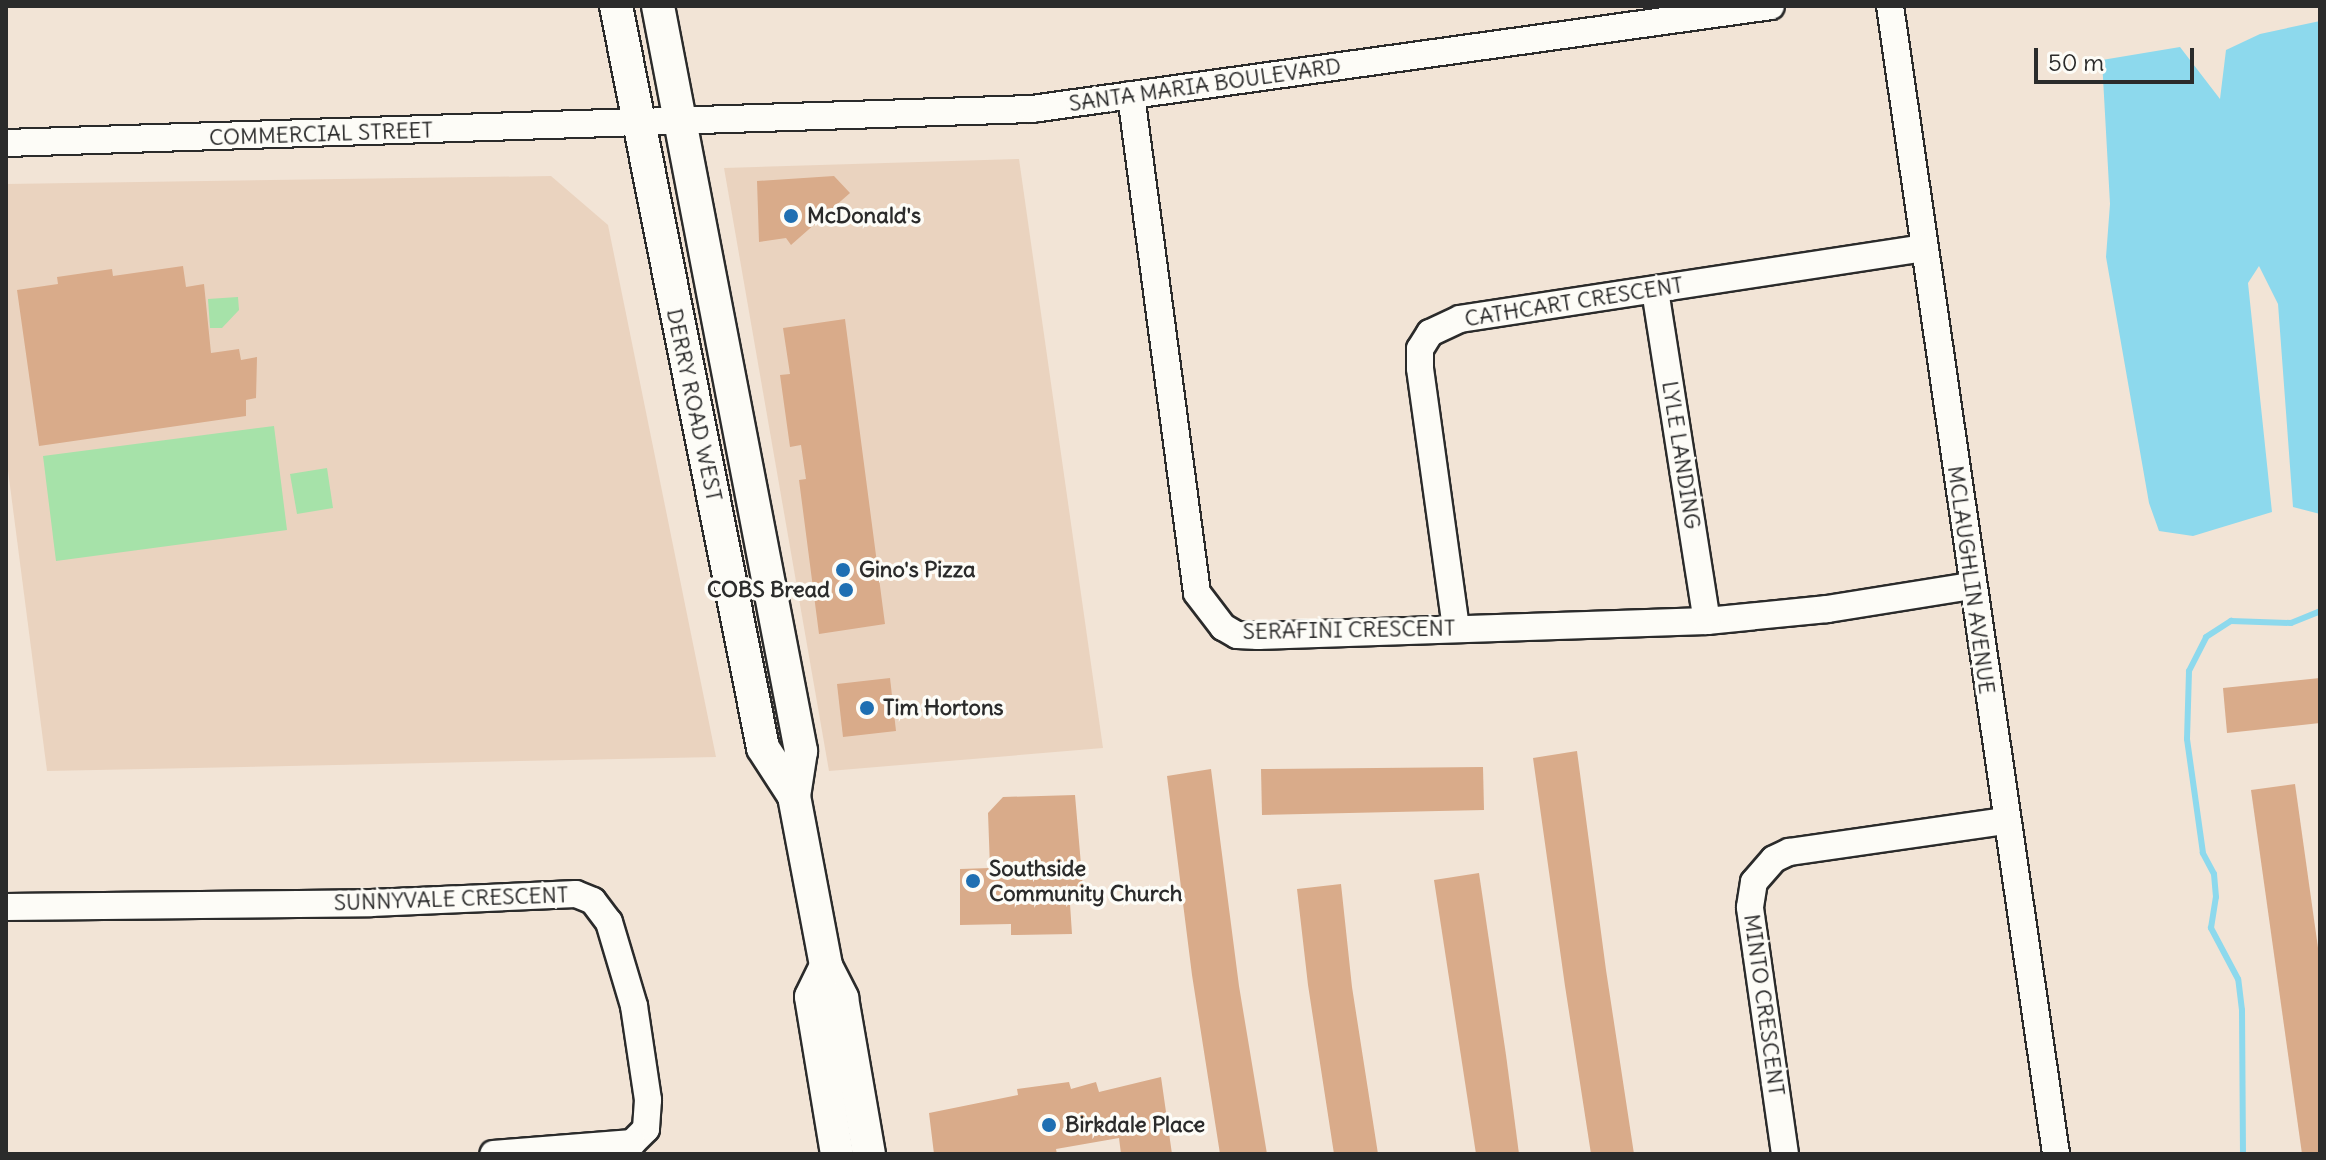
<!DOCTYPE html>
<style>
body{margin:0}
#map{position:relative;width:2326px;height:1160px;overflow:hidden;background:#f2e4d6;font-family:Delius,sans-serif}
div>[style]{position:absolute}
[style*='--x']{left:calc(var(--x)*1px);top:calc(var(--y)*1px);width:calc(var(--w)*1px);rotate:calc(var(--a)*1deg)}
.built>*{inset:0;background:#ead3bf}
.green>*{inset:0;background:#a6e2a9}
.water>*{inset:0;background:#8dd9ed}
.stream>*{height:6px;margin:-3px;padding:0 3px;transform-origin:3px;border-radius:3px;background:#8dd9ed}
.building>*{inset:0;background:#d9ab8a}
.roads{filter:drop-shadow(2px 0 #2b2b2b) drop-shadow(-2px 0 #2b2b2b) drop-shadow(0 2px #2b2b2b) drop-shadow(0 -2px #2b2b2b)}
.minor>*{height:26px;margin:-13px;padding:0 13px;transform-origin:13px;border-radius:13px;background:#fdfcf7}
.major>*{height:32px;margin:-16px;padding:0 16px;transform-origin:16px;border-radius:16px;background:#fdfcf7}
.dots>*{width:22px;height:22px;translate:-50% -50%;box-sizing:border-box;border:4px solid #fdfcf7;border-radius:50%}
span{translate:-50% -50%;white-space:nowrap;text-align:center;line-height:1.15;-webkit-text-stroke:7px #fdfcf7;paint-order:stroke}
.street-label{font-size:22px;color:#2b2b2b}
.poi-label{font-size:22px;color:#2b2b2b;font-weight:700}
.left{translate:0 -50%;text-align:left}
.right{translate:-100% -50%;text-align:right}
.frame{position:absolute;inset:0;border:8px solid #2b2b2b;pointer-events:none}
.scale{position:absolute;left:2034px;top:48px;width:160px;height:36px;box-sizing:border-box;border:4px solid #2b2b2b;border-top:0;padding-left:10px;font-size:24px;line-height:28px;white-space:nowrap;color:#2b2b2b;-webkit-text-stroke:6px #fdfcf7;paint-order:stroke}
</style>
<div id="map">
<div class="built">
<div style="clip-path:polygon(1019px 159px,1103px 748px,829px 771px,724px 168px)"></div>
<div style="clip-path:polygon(551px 176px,608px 225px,716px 757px,47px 771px,6px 455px,6px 184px)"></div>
</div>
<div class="green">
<div style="clip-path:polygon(238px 297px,239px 310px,222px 328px,210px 328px,208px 299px)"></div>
<div style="clip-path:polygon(274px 426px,287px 530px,56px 561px,43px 456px)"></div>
<div style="clip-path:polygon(327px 468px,333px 508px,297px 514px,290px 474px)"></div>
</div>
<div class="water">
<div style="clip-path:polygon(2320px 21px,2320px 514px,2293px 507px,2278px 304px,2259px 266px,2248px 283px,2272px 512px,2193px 536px,2159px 531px,2149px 503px,2106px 257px,2110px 204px,2102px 60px,2180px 47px,2220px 99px,2226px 50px,2260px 34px)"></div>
</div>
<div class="stream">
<div style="--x:2243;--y:1154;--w:144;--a:-90.4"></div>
<div style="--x:2242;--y:1010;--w:31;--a:-97"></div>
<div style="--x:2238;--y:979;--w:58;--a:-117.9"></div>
<div style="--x:2211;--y:928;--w:31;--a:-81"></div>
<div style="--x:2216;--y:897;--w:23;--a:-95"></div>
<div style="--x:2214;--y:874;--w:24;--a:-118"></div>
<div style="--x:2203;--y:853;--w:115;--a:-98"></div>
<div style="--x:2187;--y:739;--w:68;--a:-88.3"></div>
<div style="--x:2189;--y:671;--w:38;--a:-63"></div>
<div style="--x:2206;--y:637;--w:30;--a:-33"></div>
<div style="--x:2231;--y:621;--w:60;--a:1.9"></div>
<div style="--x:2291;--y:623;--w:31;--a:-22"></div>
</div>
<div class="building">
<div style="clip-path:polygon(834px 176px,850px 193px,791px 245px,786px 238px,759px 242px,757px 181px)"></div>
<div style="clip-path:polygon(183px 266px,186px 287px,204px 284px,211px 353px,239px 349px,241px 360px,257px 357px,256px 398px,246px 400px,246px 416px,39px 446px,17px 290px,58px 284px,57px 277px,112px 269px,113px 276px)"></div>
<div style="clip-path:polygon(845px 319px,885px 624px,819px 634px,799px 480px,806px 479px,801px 445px,790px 447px,780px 375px,790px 374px,783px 328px)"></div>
<div style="clip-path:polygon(890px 678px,896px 731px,843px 737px,837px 684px)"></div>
<div style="clip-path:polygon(2320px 678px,2320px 723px,2227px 733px,2223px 688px)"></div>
<div style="clip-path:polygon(1577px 751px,1606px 970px,1634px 1154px,1591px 1154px,1565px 986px,1533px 758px)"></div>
<div style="clip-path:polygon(1483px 767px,1484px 810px,1262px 815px,1261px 769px)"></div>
<div style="clip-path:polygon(1211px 769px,1239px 986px,1267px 1154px,1220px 1154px,1192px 975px,1167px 776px)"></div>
<div style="clip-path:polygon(2295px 784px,2320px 962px,2320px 1154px,2302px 1154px,2251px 790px)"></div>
<div style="clip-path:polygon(1075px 795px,1083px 888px,1069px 889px,1072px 934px,1011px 935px,1011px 924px,960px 925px,960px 869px,990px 868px,988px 813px,1003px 797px)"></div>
<div style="clip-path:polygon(1479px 873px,1506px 1055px,1519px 1154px,1476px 1154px,1434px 880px)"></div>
<div style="clip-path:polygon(1341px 884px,1352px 987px,1378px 1154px,1334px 1154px,1308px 985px,1297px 889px)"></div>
<div style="clip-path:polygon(1161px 1077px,1172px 1154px,1121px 1154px,1119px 1138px,1056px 1149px,1057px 1154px,934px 1154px,929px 1113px,1018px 1095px,1017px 1089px,1069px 1082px,1071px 1089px,1096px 1082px,1099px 1092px)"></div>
</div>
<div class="roads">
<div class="minor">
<div style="--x:1890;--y:6;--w:1160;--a:81.77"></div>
<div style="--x:1131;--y:95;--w:502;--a:82.45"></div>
<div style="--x:1197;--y:593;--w:43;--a:52.6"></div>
<div style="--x:1223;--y:627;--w:16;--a:30"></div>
<div style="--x:1237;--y:635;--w:21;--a:3"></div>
<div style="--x:1258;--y:636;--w:449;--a:-1.9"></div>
<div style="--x:1707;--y:621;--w:121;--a:-5.7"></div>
<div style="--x:1827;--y:609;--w:146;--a:-9.1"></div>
<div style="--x:6;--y:143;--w:1027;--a:-1.9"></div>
<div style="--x:1032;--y:109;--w:746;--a:-7.93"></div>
<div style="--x:1655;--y:290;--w:335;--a:81.1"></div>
<div style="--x:1456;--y:628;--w:262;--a:-97.9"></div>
<div style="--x:1420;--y:368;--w:19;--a:-90"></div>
<div style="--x:1420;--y:349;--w:19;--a:-58"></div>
<div style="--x:1430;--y:333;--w:33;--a:-25"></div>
<div style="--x:1460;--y:319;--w:469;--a:-8.7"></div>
<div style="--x:6;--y:907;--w:365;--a:-0.6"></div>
<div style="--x:371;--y:903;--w:205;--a:-2.5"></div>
<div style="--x:576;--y:894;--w:18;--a:22"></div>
<div style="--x:593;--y:901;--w:26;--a:53"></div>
<div style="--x:609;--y:922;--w:88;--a:73.4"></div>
<div style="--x:634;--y:1006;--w:95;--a:81.5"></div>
<div style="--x:648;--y:1100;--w:29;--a:94"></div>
<div style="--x:646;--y:1129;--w:20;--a:135"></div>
<div style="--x:632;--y:1143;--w:139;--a:175.5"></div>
<div style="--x:1785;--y:1154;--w:249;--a:-98.1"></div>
<div style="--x:1750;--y:907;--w:25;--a:-81"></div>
<div style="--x:1754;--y:882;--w:30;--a:-49"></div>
<div style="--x:1774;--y:859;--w:17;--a:-25"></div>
<div style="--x:1789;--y:852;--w:218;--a:-8.2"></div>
</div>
<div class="major">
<div style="--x:616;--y:6;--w:756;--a:78.79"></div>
<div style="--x:763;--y:748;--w:57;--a:57.1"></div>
<div style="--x:658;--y:6;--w:759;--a:79.13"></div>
<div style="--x:801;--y:751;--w:46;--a:98.8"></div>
<div style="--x:794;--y:796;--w:173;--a:79.3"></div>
<div style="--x:826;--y:966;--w:36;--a:63"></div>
<div style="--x:842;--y:998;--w:158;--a:80.2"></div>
<div style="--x:826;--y:966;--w:34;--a:116"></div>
<div style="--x:811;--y:997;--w:159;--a:80.6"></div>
</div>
</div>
<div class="dots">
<div style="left:791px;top:216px;background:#1f6fb2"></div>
<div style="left:843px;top:570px;background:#1f6fb2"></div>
<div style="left:846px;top:590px;background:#1f6fb2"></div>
<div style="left:867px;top:708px;background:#1f6fb2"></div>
<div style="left:973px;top:881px;background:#1f6fb2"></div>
<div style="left:1049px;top:1125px;background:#1f6fb2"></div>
</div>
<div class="street-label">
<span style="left:1205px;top:85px;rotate:-8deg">SANTA MARIA BOULEVARD</span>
<span style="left:321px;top:134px;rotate:-2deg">COMMERCIAL STREET</span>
<span style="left:1574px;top:302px;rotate:-9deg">CATHCART CRESCENT</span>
<span style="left:694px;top:405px;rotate:78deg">DERRY ROAD WEST</span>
<span style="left:1681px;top:455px;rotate:81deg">LYLE LANDING</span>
<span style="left:1971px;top:580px;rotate:82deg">MCLAUGHLIN AVENUE</span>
<span style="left:1349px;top:630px;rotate:-1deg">SERAFINI CRESCENT</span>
<span style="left:451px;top:899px;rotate:-2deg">SUNNYVALE CRESCENT</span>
<span style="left:1764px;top:1005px;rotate:82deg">MINTO CRESCENT</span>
</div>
<div class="poi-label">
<span class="left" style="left:807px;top:216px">McDonald's</span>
<span class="left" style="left:859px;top:570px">Gino's Pizza</span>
<span class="right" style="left:830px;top:590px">COBS Bread</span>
<span class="left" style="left:883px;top:708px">Tim Hortons</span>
<span class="left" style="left:989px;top:881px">Southside<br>Community Church</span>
<span class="left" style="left:1065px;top:1125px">Birkdale Place</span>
</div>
<div class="frame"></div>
<div class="scale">50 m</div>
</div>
